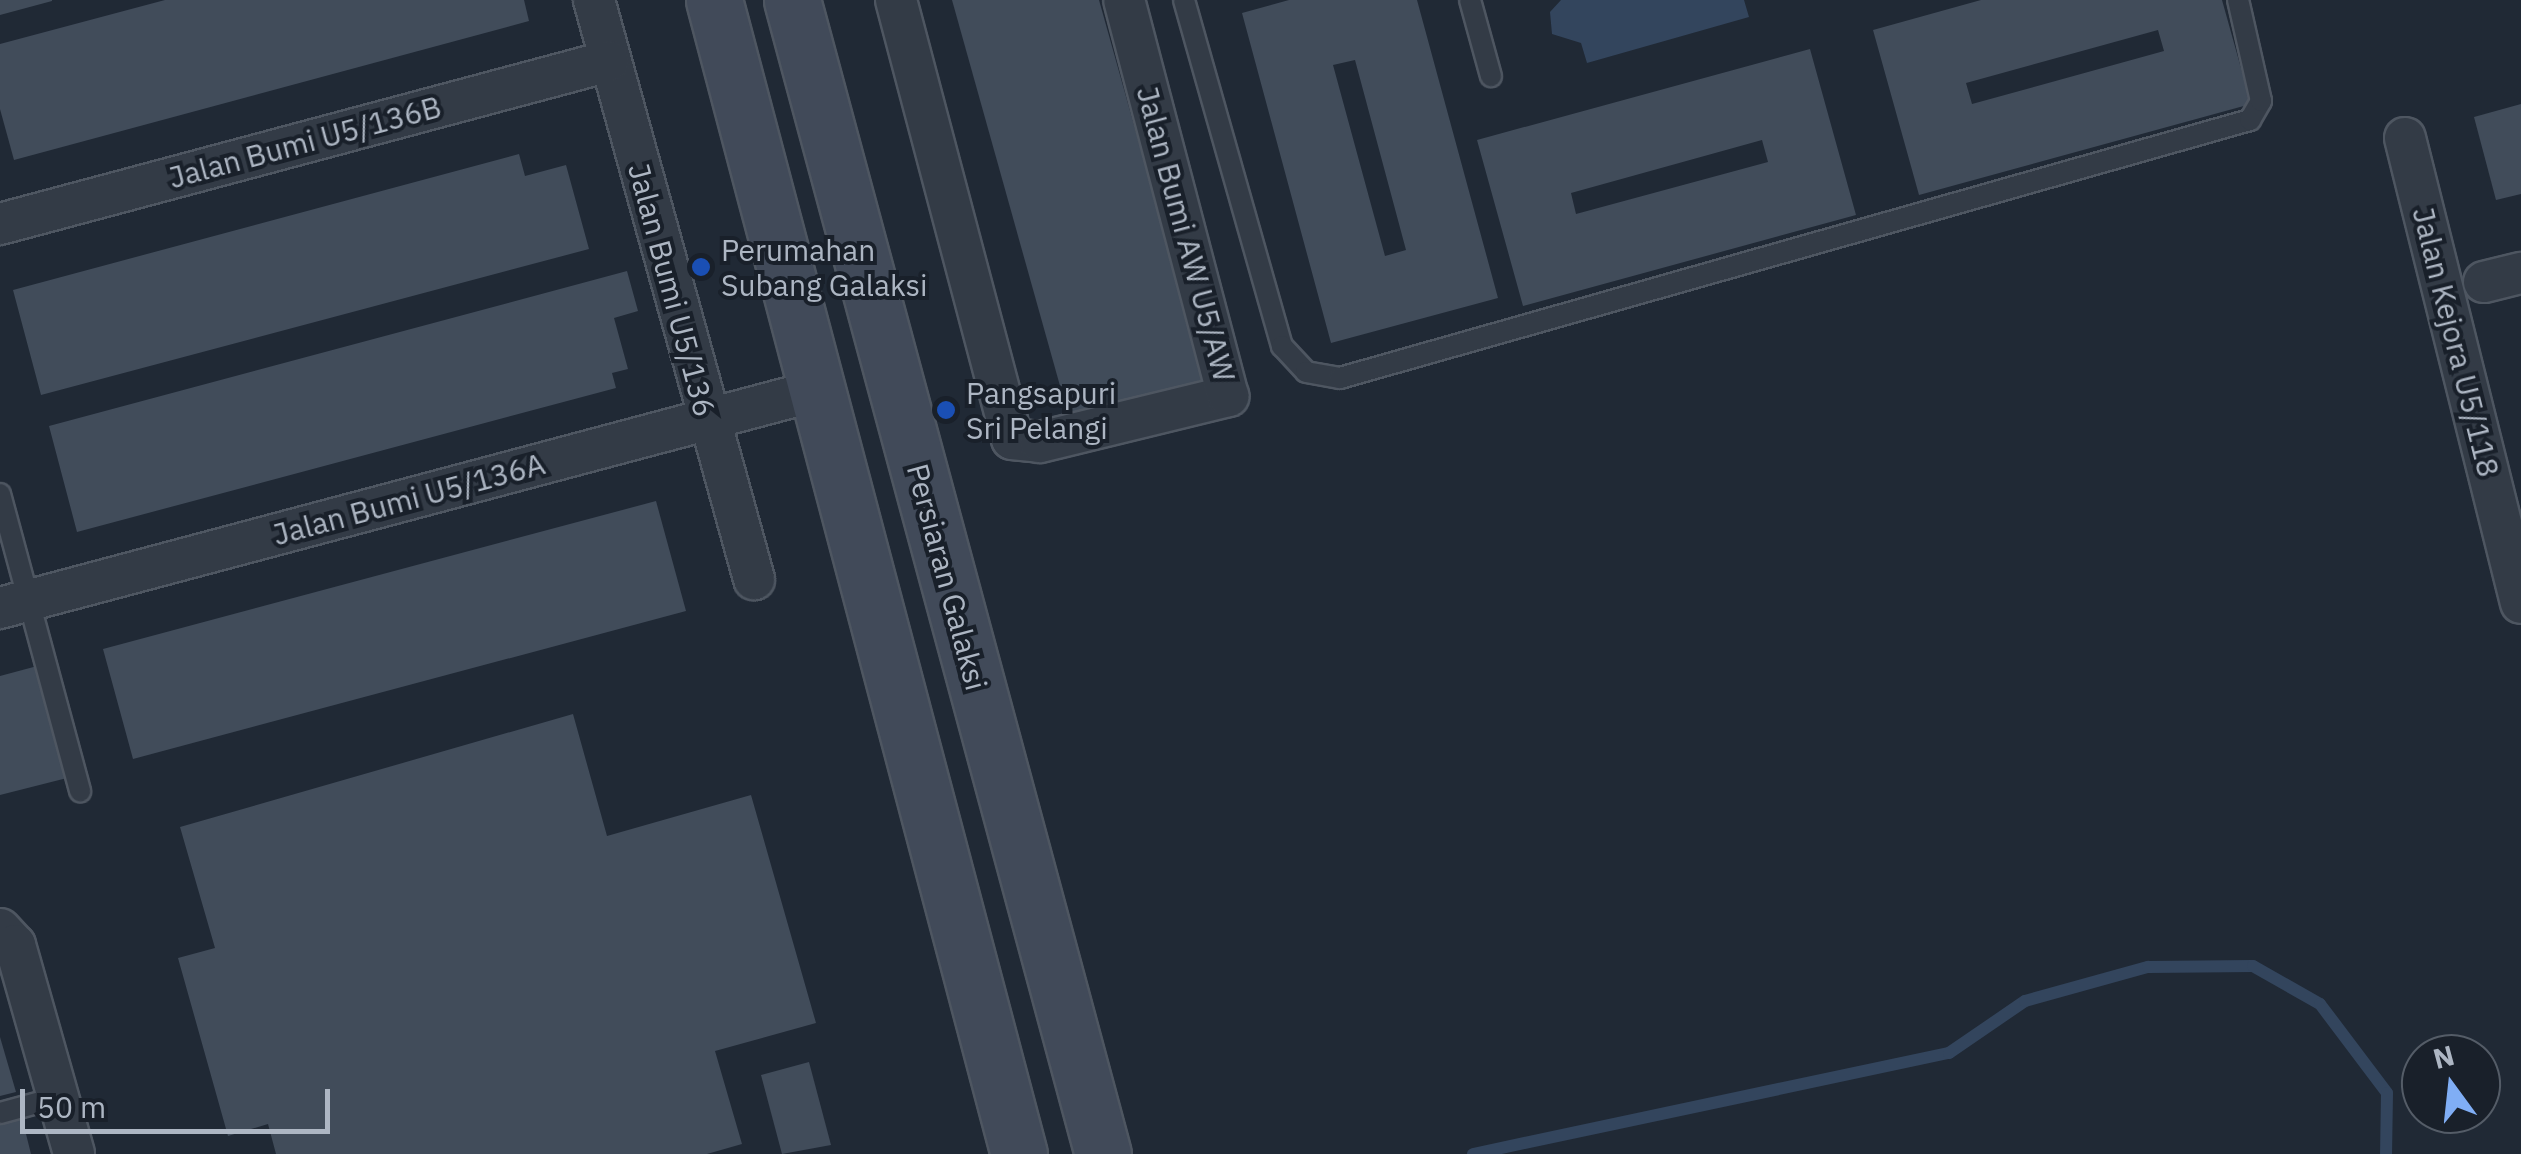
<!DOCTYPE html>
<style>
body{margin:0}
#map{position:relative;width:2521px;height:1154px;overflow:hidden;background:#202935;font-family:"IBM Plex Sans",sans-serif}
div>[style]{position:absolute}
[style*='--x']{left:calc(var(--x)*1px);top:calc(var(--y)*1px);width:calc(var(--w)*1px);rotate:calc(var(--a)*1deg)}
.water>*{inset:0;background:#33455d}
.stream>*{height:12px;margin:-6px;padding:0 6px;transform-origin:6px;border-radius:6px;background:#33455d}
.building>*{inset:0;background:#414c5a}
.roads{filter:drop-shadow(2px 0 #4e5661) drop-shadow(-2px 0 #4e5661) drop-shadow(0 2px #4e5661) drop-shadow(0 -2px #4e5661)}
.service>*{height:20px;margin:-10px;padding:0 10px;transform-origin:10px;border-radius:10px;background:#333b46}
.minor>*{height:40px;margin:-20px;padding:0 20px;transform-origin:20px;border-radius:20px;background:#333b46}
.secondary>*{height:55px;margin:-27.5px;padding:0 27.5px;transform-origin:27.5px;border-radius:27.5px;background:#414a59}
.dots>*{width:28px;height:28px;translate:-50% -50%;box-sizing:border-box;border:5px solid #19202a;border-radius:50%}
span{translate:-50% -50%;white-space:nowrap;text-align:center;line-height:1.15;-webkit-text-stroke:8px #19202a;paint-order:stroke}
.street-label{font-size:30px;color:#adb6c3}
.poi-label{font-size:30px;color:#adb6c3}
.left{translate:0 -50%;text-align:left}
.north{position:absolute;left:2401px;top:1034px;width:100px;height:100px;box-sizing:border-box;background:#19202a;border:2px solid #545c67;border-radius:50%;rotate:345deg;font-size:28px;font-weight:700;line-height:40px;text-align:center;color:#adb6c3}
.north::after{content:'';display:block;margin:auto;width:35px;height:45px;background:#80aef5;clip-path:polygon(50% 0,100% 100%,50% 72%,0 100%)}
.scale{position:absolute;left:20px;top:1089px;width:310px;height:45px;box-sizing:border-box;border:5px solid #adb6c3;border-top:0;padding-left:12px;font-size:30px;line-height:35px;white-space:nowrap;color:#adb6c3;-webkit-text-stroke:8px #19202a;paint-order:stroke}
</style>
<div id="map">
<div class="water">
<div style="clip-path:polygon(1561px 0,1744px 0,1749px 17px,1587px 63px,1581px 43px,1552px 34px,1550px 12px)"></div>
</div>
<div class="stream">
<div style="--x:1473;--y:1154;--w:487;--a:-12"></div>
<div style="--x:1949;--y:1053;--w:92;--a:-34.4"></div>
<div style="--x:2025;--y:1001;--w:128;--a:-15.5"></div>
<div style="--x:2148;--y:967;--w:105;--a:-0.5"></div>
<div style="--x:2253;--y:966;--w:77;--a:29.6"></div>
<div style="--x:2320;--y:1004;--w:111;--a:53"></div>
<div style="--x:2387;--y:1093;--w:61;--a:90.9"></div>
</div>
<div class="building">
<div style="clip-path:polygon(0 0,52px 0,52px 1px,0 15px)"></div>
<div style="clip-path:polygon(165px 0,524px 0,529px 21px,14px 160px,0 109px,0 44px)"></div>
<div style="clip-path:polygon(952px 0,1099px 0,1205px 379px,1069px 418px)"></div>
<div style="clip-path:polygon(evenodd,1289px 0,1417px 0,1498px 298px,1331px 343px,1242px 13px,1289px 0,1355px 60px,1406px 250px,1385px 256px,1333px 65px,1355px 60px)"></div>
<div style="clip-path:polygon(evenodd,1981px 0,2222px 0,2251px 104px,1919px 195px,1873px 30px,1981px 0,2158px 30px,2164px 51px,1972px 104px,1966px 83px,2158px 30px)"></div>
<div style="clip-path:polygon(evenodd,1810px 49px,1856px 215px,1523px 306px,1477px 140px,1810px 49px,1762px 140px,1768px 162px,1576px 214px,1571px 193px,1762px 140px)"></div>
<div style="clip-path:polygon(2521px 104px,2521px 194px,2496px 200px,2474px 117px)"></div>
<div style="clip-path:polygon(519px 154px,525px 176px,566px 165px,589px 249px,41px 395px,13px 290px)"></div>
<div style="clip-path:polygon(627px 271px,638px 311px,614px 318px,628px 369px,612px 373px,616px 388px,77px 532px,49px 426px)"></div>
<div style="clip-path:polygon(656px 501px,686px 611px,133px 759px,103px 649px)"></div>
<div style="clip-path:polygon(41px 665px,71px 777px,0 795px,0 676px)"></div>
<div style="clip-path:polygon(573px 714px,607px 836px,751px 795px,816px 1023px,715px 1051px,742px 1144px,707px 1154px,276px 1154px,268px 1124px,228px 1136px,178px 958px,215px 948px,180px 827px)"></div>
<div style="clip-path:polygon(0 1037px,16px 1092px,0 1096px)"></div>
<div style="clip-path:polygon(809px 1062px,831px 1145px,782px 1154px,761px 1075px)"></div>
<div style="clip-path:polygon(22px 1118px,31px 1154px,0 1154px,0 1124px)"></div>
</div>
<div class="roads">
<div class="service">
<div style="--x:1184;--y:0;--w:360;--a:74.2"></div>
<div style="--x:1282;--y:346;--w:35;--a:47"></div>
<div style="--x:1306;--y:372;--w:35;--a:10"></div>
<div style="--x:1340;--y:378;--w:946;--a:-15.83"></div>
<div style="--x:2250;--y:120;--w:22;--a:-60"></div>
<div style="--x:2261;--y:101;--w:104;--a:-102.8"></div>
<div style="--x:1470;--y:0;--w:79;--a:74.6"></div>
<div style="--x:0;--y:494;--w:308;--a:74.9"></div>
<div style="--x:0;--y:1113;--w:61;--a:-15.2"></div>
</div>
<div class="minor">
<div style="--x:594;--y:0;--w:601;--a:74.55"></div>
<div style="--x:896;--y:0;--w:454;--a:75.2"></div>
<div style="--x:1012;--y:439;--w:28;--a:6"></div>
<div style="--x:1040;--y:442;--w:194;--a:-13.7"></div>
<div style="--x:1228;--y:396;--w:409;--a:-104.7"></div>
<div style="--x:2405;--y:138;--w:479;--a:76"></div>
<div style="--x:0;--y:224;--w:630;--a:-14.98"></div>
<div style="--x:2484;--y:282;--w:38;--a:-14"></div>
<div style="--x:0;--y:608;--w:847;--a:-14.92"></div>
<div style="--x:0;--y:929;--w:22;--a:47"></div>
<div style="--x:15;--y:945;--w:217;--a:74.2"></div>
</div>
<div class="secondary">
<div style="--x:714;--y:0;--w:1194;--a:75.2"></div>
<div style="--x:792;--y:0;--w:1195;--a:74.92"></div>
</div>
</div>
<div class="dots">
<div style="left:701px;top:267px;background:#1a4fb4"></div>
<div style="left:946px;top:410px;background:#1a4fb4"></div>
</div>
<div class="street-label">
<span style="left:305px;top:142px;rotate:-15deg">Jalan Bumi U5/136B</span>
<span style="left:1186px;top:234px;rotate:75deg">Jalan Bumi AW U5/AW</span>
<span style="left:672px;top:290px;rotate:75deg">Jalan Bumi U5/136</span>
<span style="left:2456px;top:342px;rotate:76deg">Jalan Kejora U5/118</span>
<span style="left:409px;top:499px;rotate:-15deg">Jalan Bumi U5/136A</span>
<span style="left:947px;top:577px;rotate:75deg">Persiaran Galaksi</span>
</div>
<div class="poi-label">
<span class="left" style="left:721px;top:267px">Perumahan<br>Subang Galaksi</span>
<span class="left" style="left:966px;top:410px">Pangsapuri<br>Sri Pelangi</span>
</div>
<div class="north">N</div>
<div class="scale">50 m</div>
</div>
